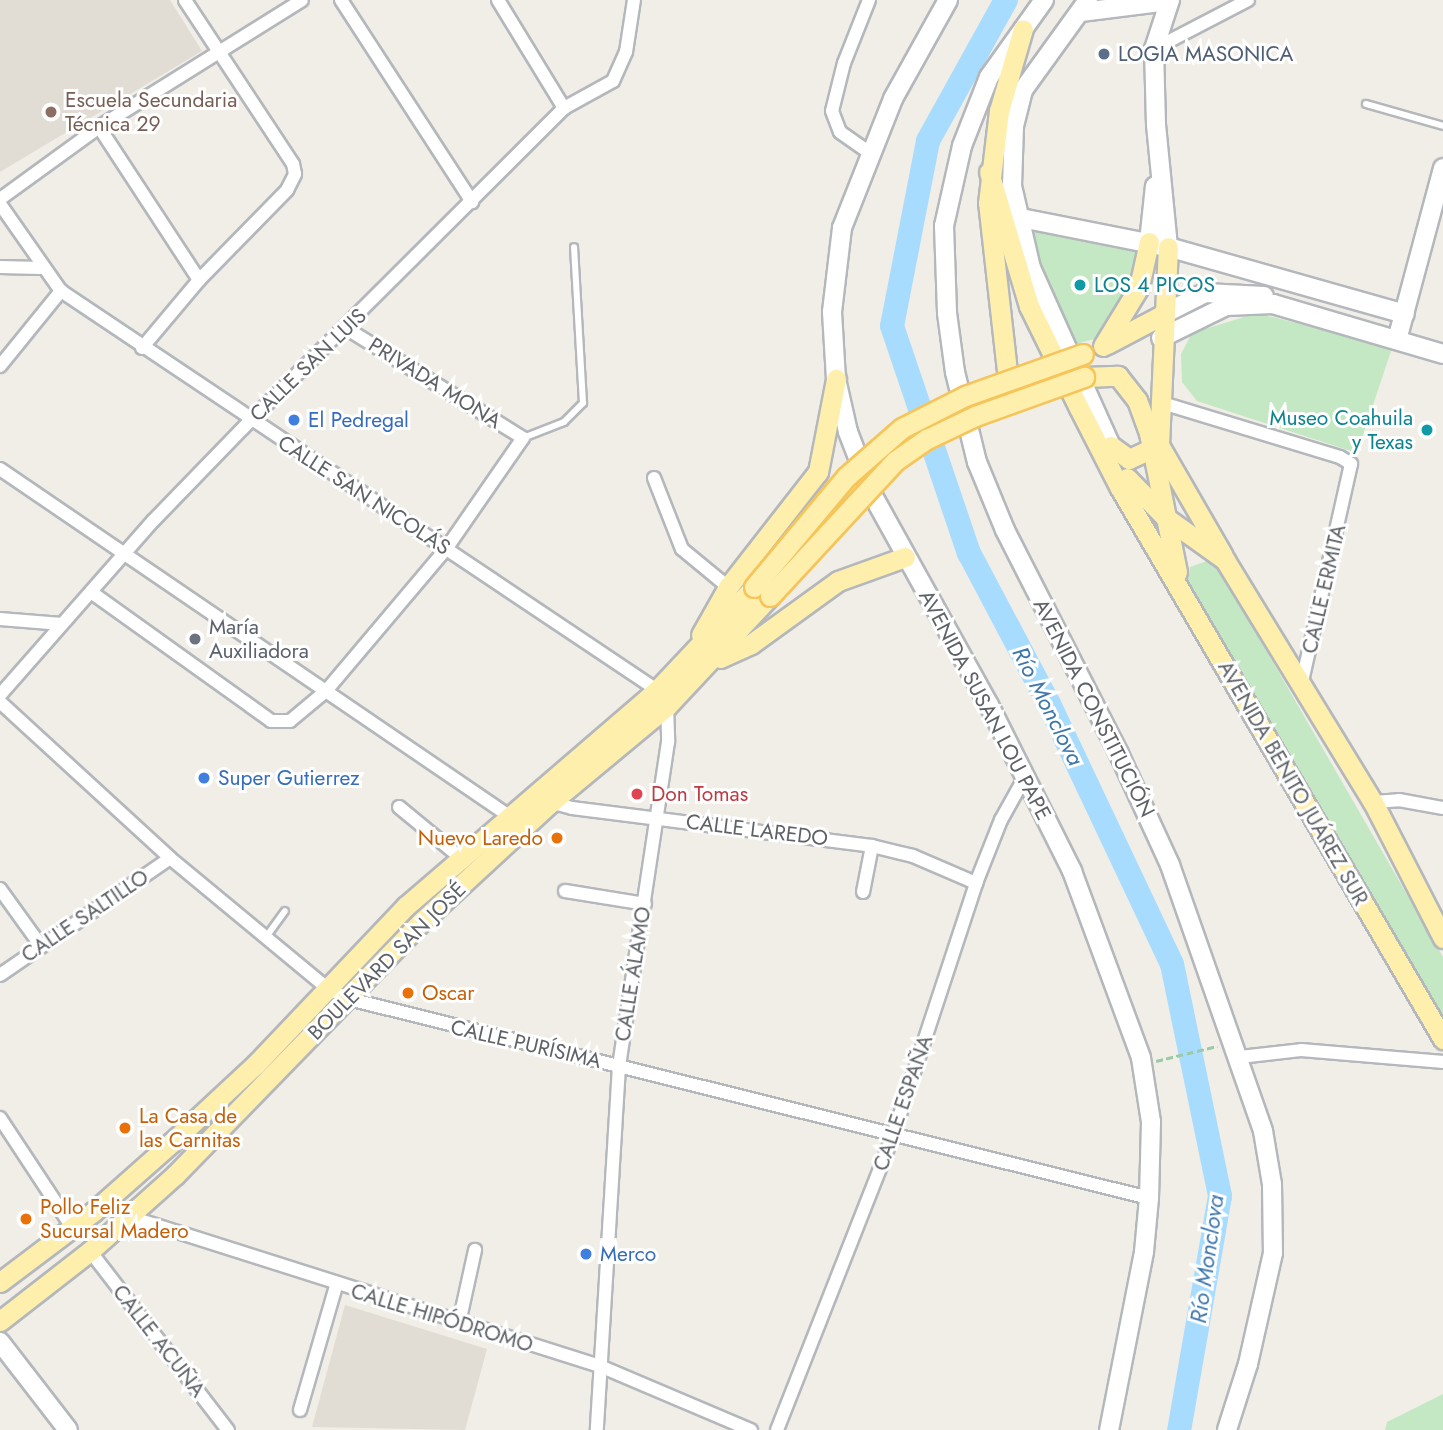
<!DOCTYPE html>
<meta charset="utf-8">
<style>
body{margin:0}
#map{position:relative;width:1443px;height:1430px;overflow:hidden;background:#f0eee7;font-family:Jost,sans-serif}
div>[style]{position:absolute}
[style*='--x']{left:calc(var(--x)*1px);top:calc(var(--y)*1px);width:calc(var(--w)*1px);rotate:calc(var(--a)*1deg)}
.education>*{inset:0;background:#e1ddd5}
.green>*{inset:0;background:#c4e8c3}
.river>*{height:24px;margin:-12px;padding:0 12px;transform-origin:12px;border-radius:12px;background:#a8dcff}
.path>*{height:2.5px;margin-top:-1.25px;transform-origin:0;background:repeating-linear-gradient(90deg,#9bcaa8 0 7px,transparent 0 10.5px)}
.roads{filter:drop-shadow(2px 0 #b4b7bb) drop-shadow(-2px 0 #b4b7bb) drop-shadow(0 2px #b4b7bb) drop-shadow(0 -2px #b4b7bb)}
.lane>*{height:6px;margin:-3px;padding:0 3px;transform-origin:3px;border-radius:3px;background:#fff}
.street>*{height:12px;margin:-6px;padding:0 6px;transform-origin:6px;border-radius:6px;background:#fff}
.secondary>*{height:18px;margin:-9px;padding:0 9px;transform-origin:9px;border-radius:9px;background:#fff}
.primary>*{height:19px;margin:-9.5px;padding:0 9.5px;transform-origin:9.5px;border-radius:9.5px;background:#ffefad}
.bridges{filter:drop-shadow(2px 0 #f5c55b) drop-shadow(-2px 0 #f5c55b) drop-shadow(0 2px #f5c55b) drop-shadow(0 -2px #f5c55b)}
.primary-bridge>*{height:19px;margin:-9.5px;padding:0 9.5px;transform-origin:9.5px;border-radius:9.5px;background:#ffefad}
.dots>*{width:19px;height:19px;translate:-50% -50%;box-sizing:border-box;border:4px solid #fff;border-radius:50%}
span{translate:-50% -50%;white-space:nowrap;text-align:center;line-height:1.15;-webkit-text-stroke:6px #fff;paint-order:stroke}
.service-label{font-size:21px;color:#4e5e75}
.left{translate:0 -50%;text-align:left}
.education-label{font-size:21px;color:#785e54}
.culture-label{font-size:21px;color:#0d838f}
.right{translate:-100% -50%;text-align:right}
.street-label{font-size:21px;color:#5e6267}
.shop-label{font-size:21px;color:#366cbe}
.worship-label{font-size:21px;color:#5b616d}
.health-label{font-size:21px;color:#be3a42}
.food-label{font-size:21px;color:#c56008}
.water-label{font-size:23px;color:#3e77ac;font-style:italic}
</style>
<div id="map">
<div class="education">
<div style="clip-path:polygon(0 0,170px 0,202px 51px,0 172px)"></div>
<div style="clip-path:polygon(345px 1305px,487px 1349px,465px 1430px,312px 1427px)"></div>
</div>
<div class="green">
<div style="clip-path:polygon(1029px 229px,1133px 248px,1138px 256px,1123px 302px,1098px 338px,1072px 345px,1044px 283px)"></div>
<div style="clip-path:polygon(1257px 313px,1392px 348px,1357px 453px,1197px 401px,1182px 382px,1181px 354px,1192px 333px)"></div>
<div style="clip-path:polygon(1207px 561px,1216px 566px,1236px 598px,1443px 957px,1443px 1023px,1187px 586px,1190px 567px)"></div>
<div style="clip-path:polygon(1443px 1394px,1443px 1430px,1385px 1430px,1387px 1422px)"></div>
</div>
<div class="river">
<div style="--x:1006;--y:0;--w:161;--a:119"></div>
<div style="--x:928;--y:141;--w:188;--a:101"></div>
<div style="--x:892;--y:326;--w:240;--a:71.3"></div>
<div style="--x:969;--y:553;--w:171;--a:62.1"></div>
<div style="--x:1049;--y:704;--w:288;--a:64.7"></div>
<div style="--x:1172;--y:964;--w:237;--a:78.3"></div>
<div style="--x:1220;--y:1196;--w:238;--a:99.9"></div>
</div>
<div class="path">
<div style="--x:1156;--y:1061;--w:63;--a:-13.8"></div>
</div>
<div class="roads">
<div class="lane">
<div style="--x:1366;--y:104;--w:80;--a:15.9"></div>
<div style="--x:523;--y:438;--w:44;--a:-21.3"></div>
<div style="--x:564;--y:422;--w:27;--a:-45"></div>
<div style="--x:583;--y:403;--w:156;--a:-93.3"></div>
<div style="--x:266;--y:937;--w:32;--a:-54"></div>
</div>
<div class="street">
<div style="--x:341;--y:0;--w:241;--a:57"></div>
<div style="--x:498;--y:0;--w:127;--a:58.6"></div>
<div style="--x:869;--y:0;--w:68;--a:111.6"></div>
<div style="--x:844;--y:63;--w:49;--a:104"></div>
<div style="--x:832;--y:111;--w:22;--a:69"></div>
<div style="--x:840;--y:132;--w:37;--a:35"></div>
<div style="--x:1154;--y:49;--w:106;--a:-27.5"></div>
<div style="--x:99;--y:127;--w:183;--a:56.8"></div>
<div style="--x:0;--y:199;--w:122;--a:-36"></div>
<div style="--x:99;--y:127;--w:239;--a:-32"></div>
<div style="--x:0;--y:204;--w:106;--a:55"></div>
<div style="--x:61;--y:291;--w:717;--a:33.8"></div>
<div style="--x:657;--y:690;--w:19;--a:58"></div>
<div style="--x:667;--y:706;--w:36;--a:88"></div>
<div style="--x:668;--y:742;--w:328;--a:98.6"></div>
<div style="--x:619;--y:1066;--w:365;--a:93.5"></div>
<div style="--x:0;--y:267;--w:41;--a:1.4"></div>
<div style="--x:142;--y:348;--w:89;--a:-50"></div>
<div style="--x:199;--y:280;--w:126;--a:-45.6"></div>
<div style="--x:287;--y:190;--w:18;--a:-63"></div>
<div style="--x:295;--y:174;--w:10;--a:-101"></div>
<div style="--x:293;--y:164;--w:196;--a:-123.4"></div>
<div style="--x:0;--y:366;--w:97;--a:-50.9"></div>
<div style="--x:1159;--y:402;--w:189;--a:16.9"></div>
<div style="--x:1340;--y:457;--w:13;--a:32"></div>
<div style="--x:1351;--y:464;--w:227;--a:102.7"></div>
<div style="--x:0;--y:469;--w:623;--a:34.28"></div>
<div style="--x:654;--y:478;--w:76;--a:68.5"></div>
<div style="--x:682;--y:549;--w:60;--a:39.6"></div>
<div style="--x:91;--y:592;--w:221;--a:35.6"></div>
<div style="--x:271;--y:721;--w:19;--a:0"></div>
<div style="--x:290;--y:721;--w:47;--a:-39.8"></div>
<div style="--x:326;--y:691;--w:186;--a:-49.8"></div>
<div style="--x:446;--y:549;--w:135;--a:-55.3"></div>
<div style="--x:523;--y:438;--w:207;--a:-148.2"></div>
<div style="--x:0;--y:619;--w:62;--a:4.6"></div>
<div style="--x:0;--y:695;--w:232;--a:-48.7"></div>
<div style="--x:153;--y:521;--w:141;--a:-45.9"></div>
<div style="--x:251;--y:420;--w:442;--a:-44.9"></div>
<div style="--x:564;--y:108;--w:56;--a:-28.9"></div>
<div style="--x:613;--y:81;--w:32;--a:-66"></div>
<div style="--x:626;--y:52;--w:53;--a:-81.3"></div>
<div style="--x:0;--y:702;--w:231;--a:42.5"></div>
<div style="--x:170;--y:858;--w:204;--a:39.6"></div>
<div style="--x:327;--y:988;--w:25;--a:27"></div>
<div style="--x:349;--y:999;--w:824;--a:13.97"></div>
<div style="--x:546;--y:801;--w:27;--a:15"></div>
<div style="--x:572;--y:808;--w:302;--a:7.2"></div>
<div style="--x:872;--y:846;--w:42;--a:13.7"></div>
<div style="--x:913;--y:856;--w:69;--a:23.2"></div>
<div style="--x:1373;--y:802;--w:26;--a:-4"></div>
<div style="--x:1399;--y:800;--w:45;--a:10.3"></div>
<div style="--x:399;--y:807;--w:80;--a:39.4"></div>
<div style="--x:0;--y:889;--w:70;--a:54.3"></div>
<div style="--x:565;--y:891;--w:81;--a:9.2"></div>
<div style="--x:863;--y:892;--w:47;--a:-78.9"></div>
<div style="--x:0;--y:975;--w:206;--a:-34.5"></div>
<div style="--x:1240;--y:1057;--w:61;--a:-6.5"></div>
<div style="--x:1301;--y:1050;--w:143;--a:4.8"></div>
<div style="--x:0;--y:1118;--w:131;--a:56.6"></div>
<div style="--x:127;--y:1216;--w:496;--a:17.6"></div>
<div style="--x:600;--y:1366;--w:164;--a:23"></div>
<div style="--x:90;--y:1251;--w:226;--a:52.4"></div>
<div style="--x:459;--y:1323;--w:75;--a:-77.6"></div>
<div style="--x:300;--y:1410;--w:129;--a:-73.8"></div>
<div style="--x:777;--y:1430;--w:316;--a:-68.5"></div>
<div style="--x:893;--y:1136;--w:266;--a:-71.8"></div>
<div style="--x:976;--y:883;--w:68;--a:-68.4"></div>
<div style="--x:1001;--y:820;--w:51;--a:-60.9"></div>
</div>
<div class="secondary">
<div style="--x:948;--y:0;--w:113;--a:119.1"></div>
<div style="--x:893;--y:99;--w:139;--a:111.6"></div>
<div style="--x:842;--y:228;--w:85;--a:96.8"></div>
<div style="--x:832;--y:312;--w:67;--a:86.6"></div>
<div style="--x:836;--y:379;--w:54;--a:77.2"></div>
<div style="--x:848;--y:432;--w:66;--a:68.8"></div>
<div style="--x:872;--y:494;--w:241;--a:61"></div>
<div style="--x:989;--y:705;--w:186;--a:63.4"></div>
<div style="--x:1072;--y:871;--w:199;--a:69.7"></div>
<div style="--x:1141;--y:1058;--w:65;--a:81.1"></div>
<div style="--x:1151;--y:1122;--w:76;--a:91.5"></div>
<div style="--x:1149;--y:1198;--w:54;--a:95.3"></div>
<div style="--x:1144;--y:1252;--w:181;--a:101.1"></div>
<div style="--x:1044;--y:0;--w:95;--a:125.5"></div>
<div style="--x:989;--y:77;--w:74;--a:111.4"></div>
<div style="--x:962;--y:146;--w:82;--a:102.7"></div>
<div style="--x:944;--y:226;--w:87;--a:88"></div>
<div style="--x:947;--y:313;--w:60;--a:82.3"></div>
<div style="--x:955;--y:372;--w:93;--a:76.3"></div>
<div style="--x:977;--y:462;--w:74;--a:67.6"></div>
<div style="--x:1005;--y:530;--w:251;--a:63"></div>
<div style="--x:1119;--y:754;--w:122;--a:65.3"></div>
<div style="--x:1170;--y:865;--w:282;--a:70.7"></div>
<div style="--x:1263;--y:1131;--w:54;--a:80.4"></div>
<div style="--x:1272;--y:1184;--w:69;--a:89.2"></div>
<div style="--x:1273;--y:1253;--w:114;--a:102.7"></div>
<div style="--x:1248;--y:1364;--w:69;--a:107.7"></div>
<div style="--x:1088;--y:0;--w:111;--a:125.8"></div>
<div style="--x:1023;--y:90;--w:37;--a:104"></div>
<div style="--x:1014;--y:126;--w:60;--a:91.9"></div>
<div style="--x:1012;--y:186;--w:84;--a:77"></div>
<div style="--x:1031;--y:268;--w:195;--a:65.8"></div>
<div style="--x:1082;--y:12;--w:88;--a:-7.2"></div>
<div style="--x:1016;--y:217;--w:155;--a:11.2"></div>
<div style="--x:1168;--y:247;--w:246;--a:15.8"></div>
<div style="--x:1149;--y:242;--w:56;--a:-83.9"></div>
<div style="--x:1168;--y:247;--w:123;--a:-95.6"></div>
<div style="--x:1156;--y:125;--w:76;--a:-91.5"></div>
<div style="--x:1154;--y:49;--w:52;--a:-71.9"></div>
<div style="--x:1162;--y:315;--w:48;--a:-27.1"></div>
<div style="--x:1205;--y:293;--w:59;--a:2.9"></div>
<div style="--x:1161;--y:338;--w:72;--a:-26.2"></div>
<div style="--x:1226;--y:306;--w:47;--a:-2.4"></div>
<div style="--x:1273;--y:304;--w:177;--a:16.4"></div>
<div style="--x:1397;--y:340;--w:178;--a:-75"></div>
<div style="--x:0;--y:1342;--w:111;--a:52.3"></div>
</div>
<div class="primary">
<div style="--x:989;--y:172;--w:140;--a:73.4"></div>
<div style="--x:1029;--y:306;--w:114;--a:63.9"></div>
<div style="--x:1079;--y:408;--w:90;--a:62.9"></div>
<div style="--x:1120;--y:488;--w:639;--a:59.62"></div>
<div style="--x:1107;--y:344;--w:62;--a:-27.8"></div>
<div style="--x:1103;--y:346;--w:69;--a:-58.6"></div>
<div style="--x:1139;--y:287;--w:46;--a:-77.5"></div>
<div style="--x:1084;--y:377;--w:34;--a:-2"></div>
<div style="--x:1118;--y:376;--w:31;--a:52"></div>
<div style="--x:1137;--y:400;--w:35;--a:70"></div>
<div style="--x:1149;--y:433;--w:142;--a:78.6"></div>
<div style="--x:1008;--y:380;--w:178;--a:-96.4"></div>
<div style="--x:988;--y:203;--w:93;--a:-83.2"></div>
<div style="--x:999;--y:111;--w:85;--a:-73.7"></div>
<div style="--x:1159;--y:445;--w:128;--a:60"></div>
<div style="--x:1111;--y:446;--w:22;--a:36"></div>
<div style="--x:1129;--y:459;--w:33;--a:-25"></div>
<div style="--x:1159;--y:445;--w:198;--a:-87.4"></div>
<div style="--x:1127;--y:478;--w:54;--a:45.7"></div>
<div style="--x:1165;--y:517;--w:74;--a:35.6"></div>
<div style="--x:1225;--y:560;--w:284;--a:58.6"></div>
<div style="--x:1373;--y:802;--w:153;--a:62.8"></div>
<div style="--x:701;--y:635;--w:55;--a:-60.6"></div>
<div style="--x:728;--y:587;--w:146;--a:-52"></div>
<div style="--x:818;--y:472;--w:95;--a:-79"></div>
<div style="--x:720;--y:658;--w:34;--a:-24"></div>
<div style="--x:751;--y:644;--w:107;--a:-35.9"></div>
<div style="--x:838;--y:581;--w:71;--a:-19.7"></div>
<div style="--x:0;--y:1282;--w:116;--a:-37"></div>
<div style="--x:93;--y:1212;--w:106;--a:-41.5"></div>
<div style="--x:172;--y:1142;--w:115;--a:-42.9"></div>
<div style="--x:256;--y:1064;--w:218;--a:-46.5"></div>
<div style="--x:406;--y:906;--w:331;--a:-40.7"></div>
<div style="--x:657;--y:690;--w:141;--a:-46.7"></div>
<div style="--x:0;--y:1321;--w:114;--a:-37.9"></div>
<div style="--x:90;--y:1251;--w:114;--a:-41.8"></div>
<div style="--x:175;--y:1175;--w:353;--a:-45.8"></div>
<div style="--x:421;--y:922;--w:176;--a:-42.7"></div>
<div style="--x:550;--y:803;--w:152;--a:-39.7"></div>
<div style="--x:667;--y:706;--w:151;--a:-46.9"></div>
</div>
</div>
<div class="bridges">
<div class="primary-bridge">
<div style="--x:754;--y:587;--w:143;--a:-50.1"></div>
<div style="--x:846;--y:477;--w:74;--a:-41.2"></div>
<div style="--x:902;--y:428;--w:71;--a:-26.9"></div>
<div style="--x:965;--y:396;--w:125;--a:-19.6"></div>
<div style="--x:770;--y:596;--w:184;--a:-47.2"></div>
<div style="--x:895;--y:461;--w:39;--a:-35"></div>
<div style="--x:927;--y:439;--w:53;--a:-25.6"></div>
<div style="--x:975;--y:416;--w:116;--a:-19.7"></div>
</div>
</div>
<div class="dots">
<div style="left:1104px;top:54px;background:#5c6f8a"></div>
<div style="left:51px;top:112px;background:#8d6e63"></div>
<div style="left:1080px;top:285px;background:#0f9aa8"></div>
<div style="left:294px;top:420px;background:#3f7fe0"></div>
<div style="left:1427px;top:430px;background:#0f9aa8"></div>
<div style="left:195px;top:639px;background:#6b7280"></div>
<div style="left:204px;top:778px;background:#3f7fe0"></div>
<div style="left:637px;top:794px;background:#e0444e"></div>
<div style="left:557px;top:838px;background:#e8710a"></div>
<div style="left:408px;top:993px;background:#e8710a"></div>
<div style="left:125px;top:1128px;background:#e8710a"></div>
<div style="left:26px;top:1219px;background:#e8710a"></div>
<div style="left:586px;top:1254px;background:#3f7fe0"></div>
</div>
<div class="service-label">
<span class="left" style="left:1118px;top:54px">LOGIA MASONICA</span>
</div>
<div class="education-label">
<span class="left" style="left:65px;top:112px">Escuela Secundaria<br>Técnica 29</span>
</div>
<div class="culture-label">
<span class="left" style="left:1094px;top:285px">LOS 4 PICOS</span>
<span class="right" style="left:1413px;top:430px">Museo Coahuila<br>y Texas</span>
</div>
<div class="street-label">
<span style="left:308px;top:365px;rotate:-44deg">CALLE SAN LUIS</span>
<span style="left:435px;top:383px;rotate:32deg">PRIVADA MONA</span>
<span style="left:364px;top:495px;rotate:33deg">CALLE SAN NICOLÁS</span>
<span style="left:1324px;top:589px;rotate:-77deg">CALLE ERMITA</span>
<span style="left:985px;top:705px;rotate:62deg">AVENIDA SUSAN LOU PAPE</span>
<span style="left:1094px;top:708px;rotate:63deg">AVENIDA CONSTITUCIÓN</span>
<span style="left:1293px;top:783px;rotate:60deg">AVENIDA BENITO JUÁREZ SUR</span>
<span style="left:757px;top:830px;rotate:7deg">CALLE LAREDO</span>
<span style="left:85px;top:916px;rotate:-34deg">CALLE SALTILLO</span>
<span style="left:387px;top:961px;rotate:-45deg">BOULEVARD SAN JOSÉ</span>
<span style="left:633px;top:974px;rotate:-81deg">CALLE ÁLAMO</span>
<span style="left:526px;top:1044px;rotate:13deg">CALLE PURÍSIMA</span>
<span style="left:903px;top:1103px;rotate:-71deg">CALLE ESPAÑA</span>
<span style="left:442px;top:1318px;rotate:17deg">CALLE HIPÓDROMO</span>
<span style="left:159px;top:1341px;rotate:52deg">CALLE ACUÑA</span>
</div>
<div class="shop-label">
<span class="left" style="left:308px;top:420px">El Pedregal</span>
<span class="left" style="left:218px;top:778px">Super Gutierrez</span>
<span class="left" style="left:600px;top:1254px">Merco</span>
</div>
<div class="worship-label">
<span class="left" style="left:209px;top:639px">María<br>Auxiliadora</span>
</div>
<div class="health-label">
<span class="left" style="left:651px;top:794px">Don Tomas</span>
</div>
<div class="food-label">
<span class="right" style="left:543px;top:838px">Nuevo Laredo</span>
<span class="left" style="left:422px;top:993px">Oscar</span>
<span class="left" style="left:139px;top:1128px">La Casa de<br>las Carnitas</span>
<span class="left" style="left:40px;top:1219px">Pollo Feliz<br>Sucursal Madero</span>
</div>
<div class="water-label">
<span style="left:1048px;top:706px;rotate:63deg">Río Monclova</span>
<span style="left:1207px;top:1259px;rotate:-82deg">Río Monclova</span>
</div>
</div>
